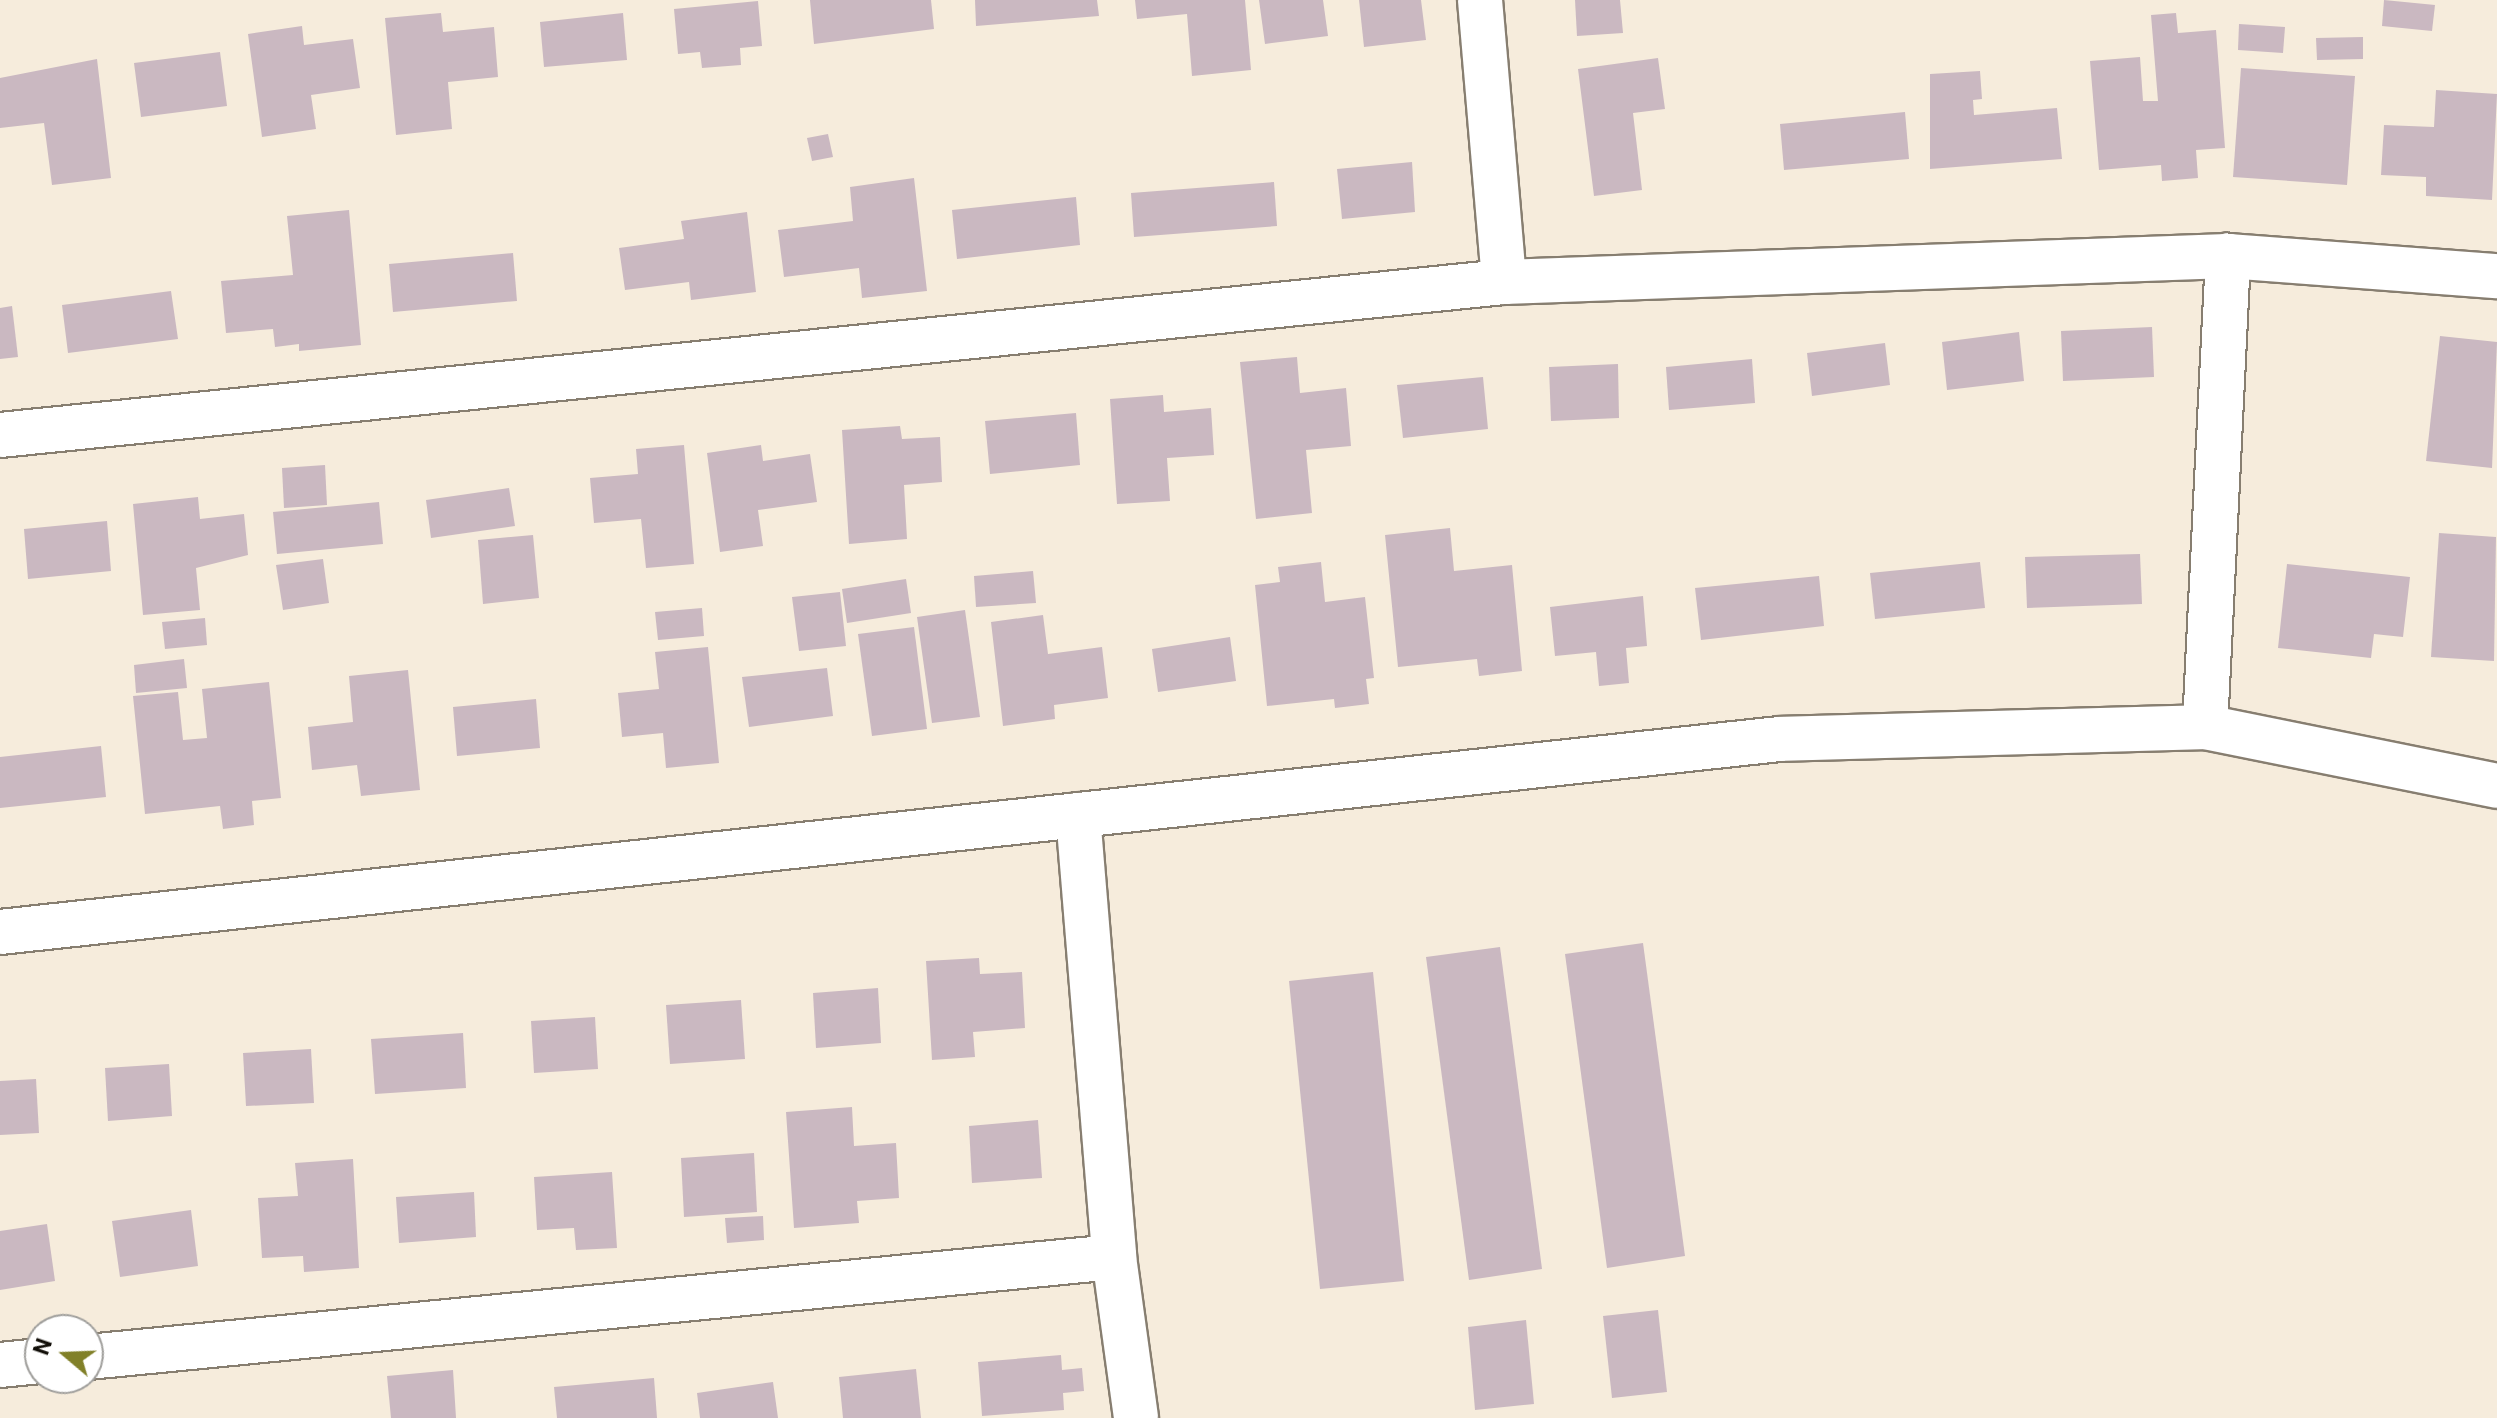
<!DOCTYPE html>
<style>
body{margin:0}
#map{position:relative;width:2497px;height:1418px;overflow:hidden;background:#f6ecdc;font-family:Roboto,sans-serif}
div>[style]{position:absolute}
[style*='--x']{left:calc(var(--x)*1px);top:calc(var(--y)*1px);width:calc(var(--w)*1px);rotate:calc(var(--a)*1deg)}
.building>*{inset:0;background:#cab8c1}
.roads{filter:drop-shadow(2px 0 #877e70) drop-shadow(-2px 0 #877e70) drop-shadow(0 2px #877e70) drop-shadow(0 -2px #877e70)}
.minor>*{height:44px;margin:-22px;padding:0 22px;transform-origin:22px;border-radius:22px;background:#fff}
.tertiary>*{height:44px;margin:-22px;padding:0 22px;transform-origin:22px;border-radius:22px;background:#fff}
span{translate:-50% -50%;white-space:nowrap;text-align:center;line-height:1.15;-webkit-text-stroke:8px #fff;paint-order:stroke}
.north{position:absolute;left:24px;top:1314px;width:80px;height:80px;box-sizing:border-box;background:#fff;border:2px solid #a09f9c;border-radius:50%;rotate:289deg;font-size:22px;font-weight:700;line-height:32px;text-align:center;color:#110e08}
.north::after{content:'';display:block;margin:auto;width:28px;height:36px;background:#818028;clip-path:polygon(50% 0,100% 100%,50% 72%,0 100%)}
</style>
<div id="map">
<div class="building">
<div style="clip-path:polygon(810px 0,931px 0,934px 29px,814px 44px)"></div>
<div style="clip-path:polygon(975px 0,1097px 0,1099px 16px,976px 26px)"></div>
<div style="clip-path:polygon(1135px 0,1245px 0,1251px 70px,1192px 76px,1187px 14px,1137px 19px)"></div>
<div style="clip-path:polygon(1259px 0,1323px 0,1328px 36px,1265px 44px)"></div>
<div style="clip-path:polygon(1359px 0,1421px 0,1426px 40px,1364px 47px)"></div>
<div style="clip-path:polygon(1575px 0,1620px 0,1623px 33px,1577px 36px)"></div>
<div style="clip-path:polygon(2384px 0,2435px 5px,2432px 31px,2382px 26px)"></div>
<div style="clip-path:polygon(758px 1px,762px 46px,740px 48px,741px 65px,702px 68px,700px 52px,678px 54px,674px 9px)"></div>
<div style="clip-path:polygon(441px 13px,443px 32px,494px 27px,498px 77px,448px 82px,452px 129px,396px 135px,385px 18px)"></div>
<div style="clip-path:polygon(623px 13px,627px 60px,544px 67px,540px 22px)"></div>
<div style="clip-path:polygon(2176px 13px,2178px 33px,2216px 30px,2225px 148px,2196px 150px,2198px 178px,2162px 181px,2161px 165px,2099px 170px,2090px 61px,2140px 57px,2143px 101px,2158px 101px,2151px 15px)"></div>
<div style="clip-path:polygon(2239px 24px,2285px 27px,2283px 53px,2238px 50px)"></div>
<div style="clip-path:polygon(302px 26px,304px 45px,353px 39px,360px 88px,311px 95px,316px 129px,262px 137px,248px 34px)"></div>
<div style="clip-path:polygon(2363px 37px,2363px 59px,2317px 60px,2316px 38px)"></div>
<div style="clip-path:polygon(220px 52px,227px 106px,141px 117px,134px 63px)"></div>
<div style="clip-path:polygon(1658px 58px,1665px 109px,1633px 113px,1642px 190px,1594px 196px,1578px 69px)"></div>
<div style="clip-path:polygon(97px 59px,111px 178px,52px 185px,44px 123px,0 128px,0 78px)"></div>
<div style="clip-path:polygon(2241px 68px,2355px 76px,2347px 185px,2233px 177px)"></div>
<div style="clip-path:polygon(1980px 71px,1982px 99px,1973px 100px,1974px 115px,2057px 108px,2062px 159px,1930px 169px,1930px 74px)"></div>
<div style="clip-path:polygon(2436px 90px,2497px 94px,2492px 200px,2426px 196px,2426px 177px,2381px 175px,2384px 125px,2434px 127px)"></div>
<div style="clip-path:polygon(1905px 112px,1909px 159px,1784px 170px,1780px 124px)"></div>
<div style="clip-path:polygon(828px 134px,833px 157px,812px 161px,807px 138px)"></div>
<div style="clip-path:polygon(1412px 162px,1415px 212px,1342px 219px,1337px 169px)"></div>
<div style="clip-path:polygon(914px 178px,927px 291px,862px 298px,859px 268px,784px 277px,778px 230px,853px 221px,850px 187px)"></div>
<div style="clip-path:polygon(1274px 182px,1277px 226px,1134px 237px,1131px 193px)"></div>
<div style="clip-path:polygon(1076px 197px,1080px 245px,957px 259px,952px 210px)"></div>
<div style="clip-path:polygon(349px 210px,361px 345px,299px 351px,299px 344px,275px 347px,273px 329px,226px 333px,221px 281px,293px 275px,287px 216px)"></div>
<div style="clip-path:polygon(747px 212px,756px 292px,691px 300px,689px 282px,625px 290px,619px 248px,684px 239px,681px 221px)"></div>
<div style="clip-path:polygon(513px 253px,517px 301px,393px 312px,389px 264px)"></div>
<div style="clip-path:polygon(171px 291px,178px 339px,68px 353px,62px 305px)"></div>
<div style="clip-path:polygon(12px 306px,18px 357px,0 359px,0 308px)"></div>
<div style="clip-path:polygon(2152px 327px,2154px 377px,2063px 381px,2061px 331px)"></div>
<div style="clip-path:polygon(2019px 332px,2024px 381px,1947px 390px,1942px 342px)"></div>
<div style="clip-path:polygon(2440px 336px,2497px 342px,2492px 468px,2426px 461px)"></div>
<div style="clip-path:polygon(1885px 343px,1890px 385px,1812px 396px,1807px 353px)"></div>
<div style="clip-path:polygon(1297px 357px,1300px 393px,1346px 388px,1351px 446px,1306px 450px,1312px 513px,1256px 519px,1240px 362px)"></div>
<div style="clip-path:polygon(1752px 359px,1755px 403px,1669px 410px,1666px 367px)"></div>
<div style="clip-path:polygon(1618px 364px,1619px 418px,1551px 421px,1549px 367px)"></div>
<div style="clip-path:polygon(1483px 377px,1488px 429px,1403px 438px,1397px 385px)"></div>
<div style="clip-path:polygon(1163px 395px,1164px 412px,1211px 408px,1214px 455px,1167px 458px,1170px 501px,1117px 504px,1110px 399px)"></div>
<div style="clip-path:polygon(1076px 413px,1080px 465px,990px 474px,985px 421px)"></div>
<div style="clip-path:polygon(900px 426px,902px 439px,940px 437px,942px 482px,904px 485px,907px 539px,849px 544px,842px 430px)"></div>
<div style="clip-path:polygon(684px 445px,694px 564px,646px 568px,641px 519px,594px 523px,590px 478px,638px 474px,636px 449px)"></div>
<div style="clip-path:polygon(761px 445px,763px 461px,810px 454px,817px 502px,758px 510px,763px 546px,720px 552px,707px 453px)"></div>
<div style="clip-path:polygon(325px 465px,327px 505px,284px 508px,282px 468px)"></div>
<div style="clip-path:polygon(509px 488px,515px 526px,431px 538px,426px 500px)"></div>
<div style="clip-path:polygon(198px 497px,200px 519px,244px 514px,248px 555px,196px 568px,200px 610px,143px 615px,133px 504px)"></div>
<div style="clip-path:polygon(379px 502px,383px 544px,277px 554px,273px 512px)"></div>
<div style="clip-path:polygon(107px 521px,111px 571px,28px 579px,24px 529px)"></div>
<div style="clip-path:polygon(1450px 528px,1454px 571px,1512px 565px,1522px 671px,1479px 676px,1477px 659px,1398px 667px,1385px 535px)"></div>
<div style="clip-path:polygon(2439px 533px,2496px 537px,2494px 661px,2431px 657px)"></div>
<div style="clip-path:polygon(533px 535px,539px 598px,483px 604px,478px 540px)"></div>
<div style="clip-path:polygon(2140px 554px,2142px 604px,2027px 608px,2025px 557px)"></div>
<div style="clip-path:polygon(323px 559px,329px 603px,283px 610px,276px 565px)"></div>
<div style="clip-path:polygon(1321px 562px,1325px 602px,1365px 597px,1374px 678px,1366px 679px,1369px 704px,1335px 708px,1334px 699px,1267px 706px,1255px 585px,1280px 582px,1278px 567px)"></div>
<div style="clip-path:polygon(1980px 562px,1985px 608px,1875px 619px,1870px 573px)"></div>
<div style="clip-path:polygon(2287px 564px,2410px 577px,2403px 637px,2374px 634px,2371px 658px,2278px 648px)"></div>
<div style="clip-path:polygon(1033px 571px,1036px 603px,976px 607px,974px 576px)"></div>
<div style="clip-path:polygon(1819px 576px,1824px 626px,1701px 640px,1695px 588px)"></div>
<div style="clip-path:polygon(906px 579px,911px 613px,847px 623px,842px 589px)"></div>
<div style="clip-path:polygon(840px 592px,846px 646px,799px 651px,792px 597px)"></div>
<div style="clip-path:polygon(1643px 596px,1647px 646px,1626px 648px,1629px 683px,1599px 686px,1596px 652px,1555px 656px,1550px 607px)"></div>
<div style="clip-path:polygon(702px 608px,704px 636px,658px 640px,655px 612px)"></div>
<div style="clip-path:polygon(965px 610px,980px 717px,932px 723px,917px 617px)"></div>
<div style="clip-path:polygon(1043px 615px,1048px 654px,1102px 647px,1108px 698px,1054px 705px,1055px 719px,1003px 726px,991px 622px)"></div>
<div style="clip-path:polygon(205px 618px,207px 645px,165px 649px,162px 622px)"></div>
<div style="clip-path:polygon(914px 627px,927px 729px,872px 736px,858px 634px)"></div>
<div style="clip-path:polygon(1230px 637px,1236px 681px,1158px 692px,1152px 649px)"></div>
<div style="clip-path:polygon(708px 647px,719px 763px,666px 768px,663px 733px,622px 737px,618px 693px,659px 689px,655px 652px)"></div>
<div style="clip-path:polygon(184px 659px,187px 688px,136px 693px,134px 665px)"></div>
<div style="clip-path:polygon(827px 668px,833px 716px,749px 727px,742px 677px)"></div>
<div style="clip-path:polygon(408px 670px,420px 790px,361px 796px,357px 765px,312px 770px,308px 727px,353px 722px,349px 676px)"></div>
<div style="clip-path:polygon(269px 682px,281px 798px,252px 801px,254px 825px,223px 829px,220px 806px,145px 814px,133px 696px,178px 692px,183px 740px,207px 738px,202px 689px)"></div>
<div style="clip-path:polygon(536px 699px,540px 748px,457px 756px,453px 707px)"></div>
<div style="clip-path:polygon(101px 746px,106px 797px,0 808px,0 757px)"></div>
<div style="clip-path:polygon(1643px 943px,1685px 1256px,1607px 1268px,1565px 954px)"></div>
<div style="clip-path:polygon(1500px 947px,1542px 1269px,1469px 1280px,1426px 957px)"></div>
<div style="clip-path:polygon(979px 958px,980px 974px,1022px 972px,1025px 1028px,973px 1032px,975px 1057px,932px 1060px,926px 961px)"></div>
<div style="clip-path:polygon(1373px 972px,1404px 1281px,1320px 1289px,1289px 981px)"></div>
<div style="clip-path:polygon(878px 988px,881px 1043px,816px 1048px,813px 993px)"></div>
<div style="clip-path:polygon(741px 1000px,745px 1059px,670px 1064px,666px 1005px)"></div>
<div style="clip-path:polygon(595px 1017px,598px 1069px,534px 1073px,531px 1021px)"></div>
<div style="clip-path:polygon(463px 1033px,466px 1088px,375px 1094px,371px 1039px)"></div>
<div style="clip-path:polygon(311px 1049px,314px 1103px,246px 1106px,243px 1053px)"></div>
<div style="clip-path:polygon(169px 1064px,172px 1116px,108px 1121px,105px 1068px)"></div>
<div style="clip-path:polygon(36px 1079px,39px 1133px,0 1135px,0 1081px)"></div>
<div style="clip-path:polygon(852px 1107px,854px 1146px,896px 1143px,899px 1198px,857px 1201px,859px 1223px,794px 1228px,786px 1112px)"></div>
<div style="clip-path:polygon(1038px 1120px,1042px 1178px,972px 1183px,969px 1126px)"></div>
<div style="clip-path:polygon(754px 1153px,757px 1212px,684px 1217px,681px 1158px)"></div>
<div style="clip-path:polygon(353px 1159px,359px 1268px,304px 1272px,303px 1256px,262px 1258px,258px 1198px,298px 1196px,295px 1163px)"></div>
<div style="clip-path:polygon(612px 1172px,617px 1248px,576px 1250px,574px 1228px,537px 1230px,534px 1177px)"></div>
<div style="clip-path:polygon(474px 1192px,476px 1237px,399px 1243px,396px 1197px)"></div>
<div style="clip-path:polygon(191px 1210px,198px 1266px,120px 1277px,112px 1221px)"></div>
<div style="clip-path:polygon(763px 1216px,764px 1240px,727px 1243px,725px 1218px)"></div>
<div style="clip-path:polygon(47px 1224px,55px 1281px,0 1290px,0 1231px)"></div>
<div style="clip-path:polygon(1658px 1310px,1667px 1392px,1612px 1398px,1603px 1316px)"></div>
<div style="clip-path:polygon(1526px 1320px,1534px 1404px,1475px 1410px,1468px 1327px)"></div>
<div style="clip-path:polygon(1061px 1355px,1062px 1370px,1082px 1368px,1084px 1391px,1063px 1393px,1064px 1410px,982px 1416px,978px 1362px)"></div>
<div style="clip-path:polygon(916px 1369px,921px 1418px,843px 1418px,839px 1377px)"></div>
<div style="clip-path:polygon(453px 1370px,456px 1418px,391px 1418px,387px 1376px)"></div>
<div style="clip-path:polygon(654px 1378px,657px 1418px,557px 1418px,554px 1387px)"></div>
<div style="clip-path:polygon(773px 1382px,778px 1418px,700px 1418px,697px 1393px)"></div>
</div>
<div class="roads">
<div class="minor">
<div style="--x:1480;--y:0;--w:283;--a:85.1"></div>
<div style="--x:0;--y:435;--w:1512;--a:-5.81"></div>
<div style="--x:1504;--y:282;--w:724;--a:-2.06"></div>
<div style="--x:2228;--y:256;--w:270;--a:4.3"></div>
<div style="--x:2205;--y:727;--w:472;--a:-87.2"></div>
<div style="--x:1078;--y:815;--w:443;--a:85.3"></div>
<div style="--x:1114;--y:1257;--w:162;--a:82.2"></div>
<div style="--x:88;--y:1357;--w:1031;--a:-5.57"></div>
<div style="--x:0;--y:1365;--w:40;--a:-5.7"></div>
</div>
<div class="tertiary">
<div style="--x:0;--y:932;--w:1790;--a:-6.19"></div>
<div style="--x:1780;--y:739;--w:425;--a:-1.6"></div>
<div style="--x:2205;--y:727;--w:298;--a:11.4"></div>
</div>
</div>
<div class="north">N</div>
</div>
